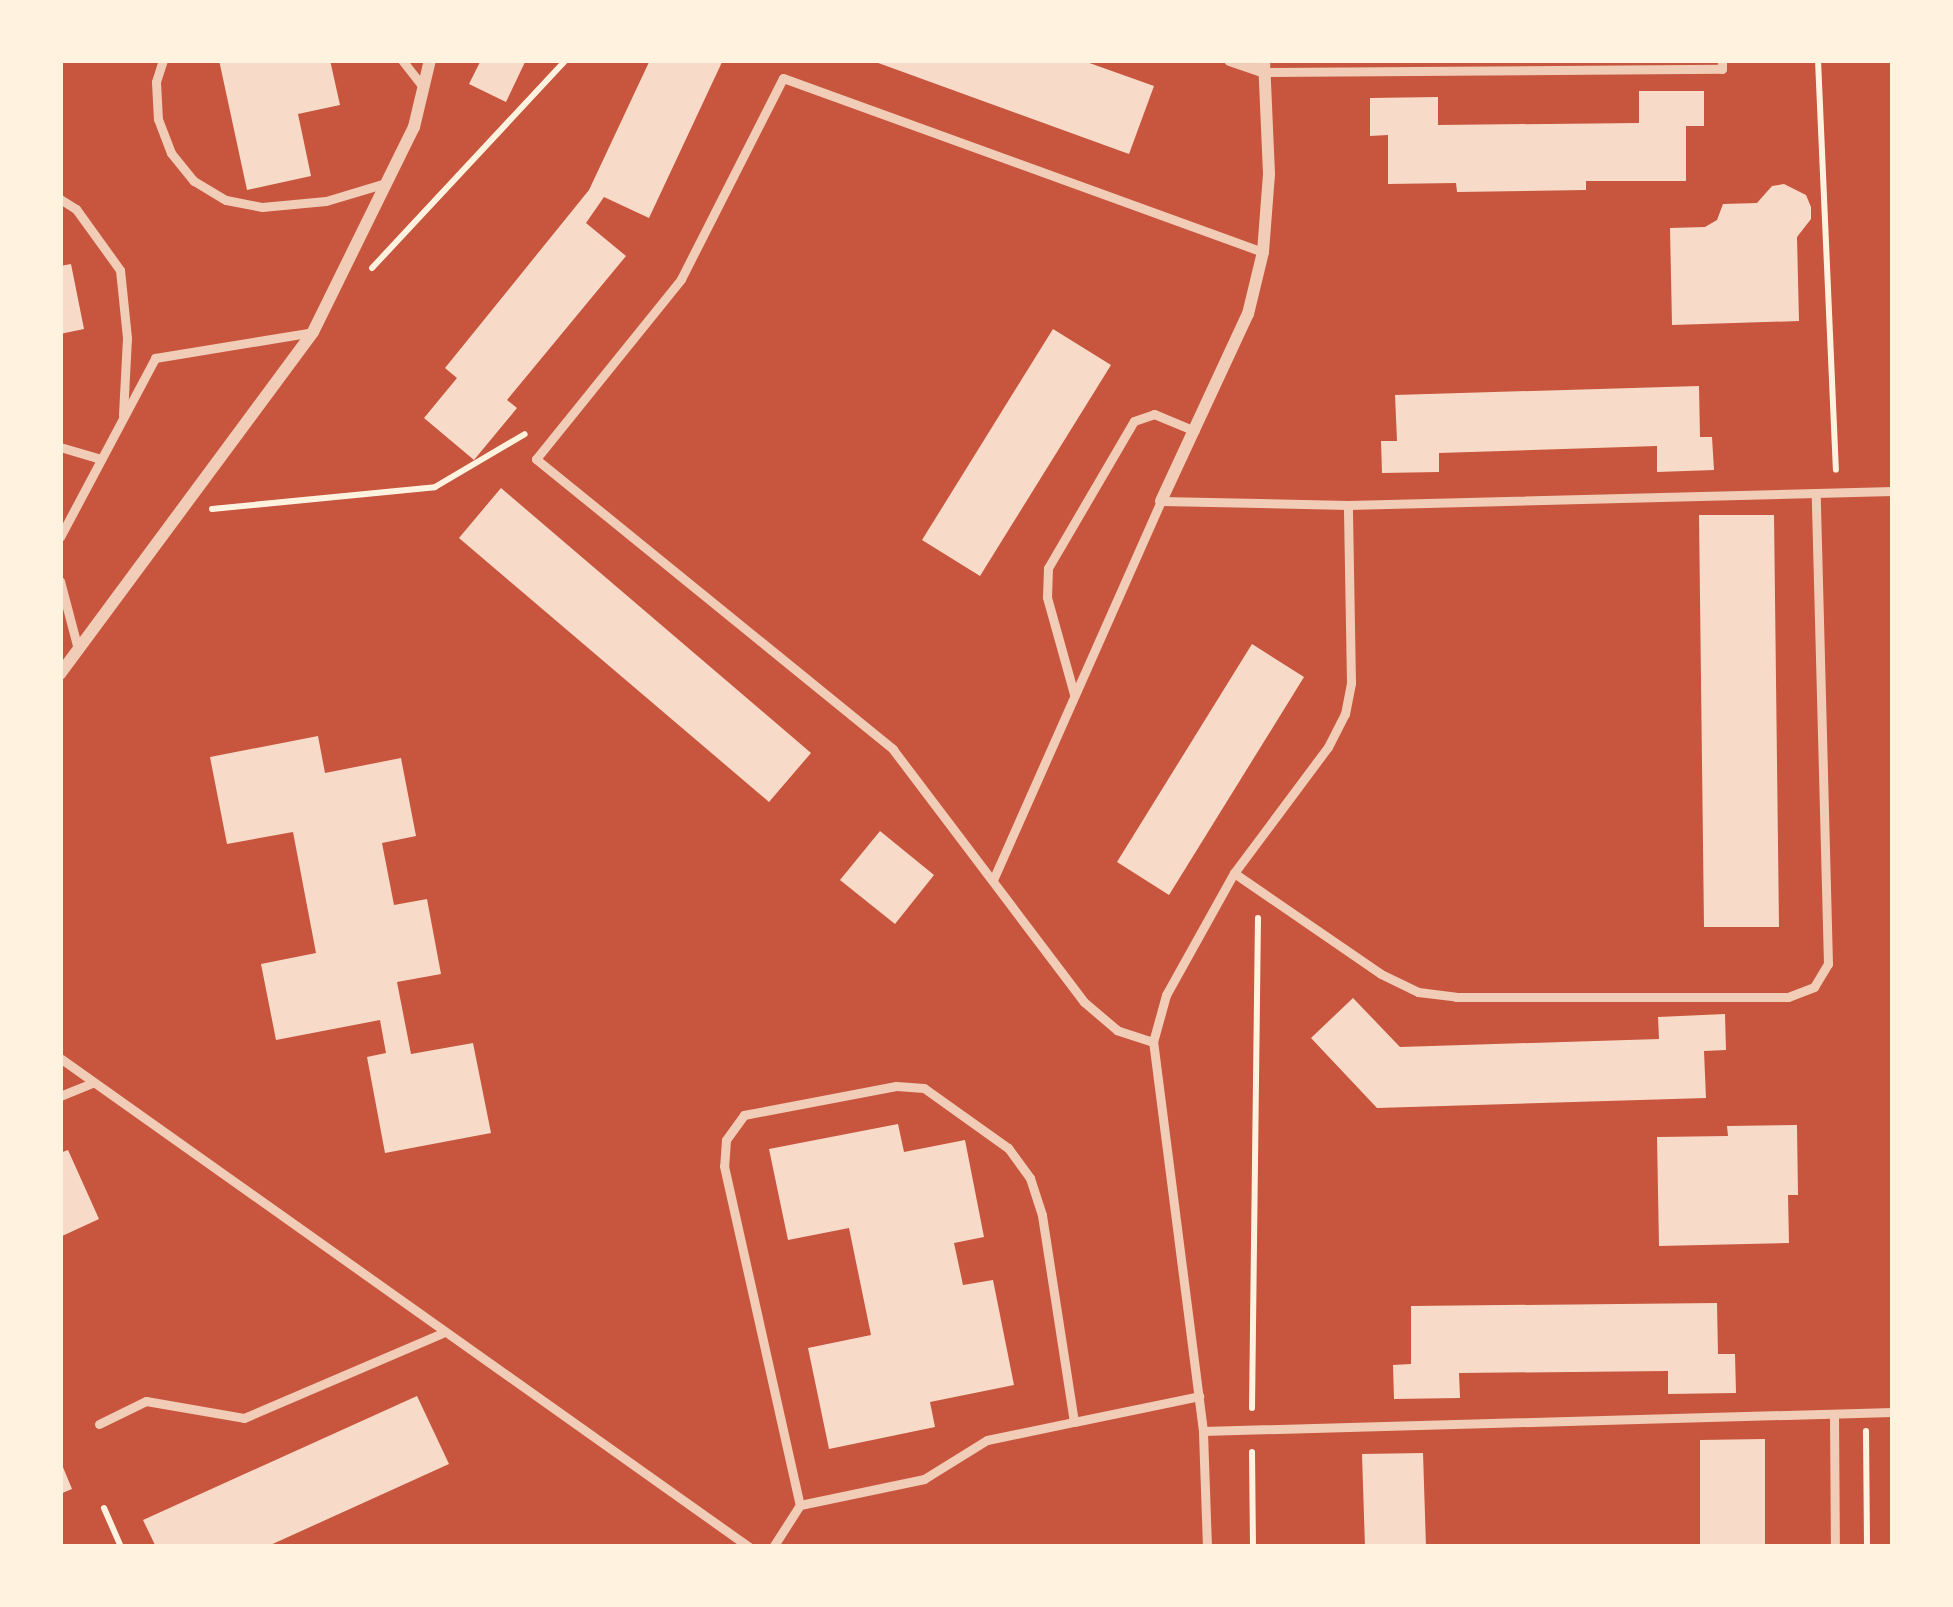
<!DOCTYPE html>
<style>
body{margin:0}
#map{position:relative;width:1953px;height:1607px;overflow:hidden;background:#c8553d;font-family:Raleway,sans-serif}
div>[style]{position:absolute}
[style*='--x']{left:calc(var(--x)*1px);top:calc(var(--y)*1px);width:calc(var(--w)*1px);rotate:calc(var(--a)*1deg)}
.building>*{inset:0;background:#f7dbc8}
.path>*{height:6px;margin:-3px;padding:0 3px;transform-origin:3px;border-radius:3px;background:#fff3e0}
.service>*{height:9px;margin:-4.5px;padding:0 4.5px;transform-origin:4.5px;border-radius:4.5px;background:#f1ccb7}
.minor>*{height:12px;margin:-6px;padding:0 6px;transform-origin:6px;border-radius:6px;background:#f1ccb7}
span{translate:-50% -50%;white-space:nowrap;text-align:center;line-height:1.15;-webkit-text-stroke:12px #fff3e0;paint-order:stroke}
.frame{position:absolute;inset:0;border:63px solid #fff3e0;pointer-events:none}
</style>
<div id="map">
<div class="building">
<div style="clip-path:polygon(219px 60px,330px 60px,340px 105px,298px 114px,311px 176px,247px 190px)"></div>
<div style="clip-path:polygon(481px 60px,526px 60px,506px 102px,469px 84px)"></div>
<div style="clip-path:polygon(650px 60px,723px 60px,649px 218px,604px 197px,586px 223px,626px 256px,507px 400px,517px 408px,474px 460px,424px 418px,457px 378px,445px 368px,589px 190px)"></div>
<div style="clip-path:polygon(870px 60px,1081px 60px,1154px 86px,1129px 154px)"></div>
<div style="clip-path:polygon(1639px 91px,1704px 91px,1704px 126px,1686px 126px,1686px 181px,1586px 181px,1586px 190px,1457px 192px,1456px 183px,1388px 184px,1388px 135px,1370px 136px,1370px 98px,1438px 97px,1438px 125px,1639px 123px)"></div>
<div style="clip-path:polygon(1784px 184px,1806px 195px,1811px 207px,1811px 219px,1797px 237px,1799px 321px,1672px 325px,1670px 228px,1705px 227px,1717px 220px,1723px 204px,1757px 203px,1772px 186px)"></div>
<div style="clip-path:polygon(71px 264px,84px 329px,60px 334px,60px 266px)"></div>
<div style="clip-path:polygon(1053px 329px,1111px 365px,980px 576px,922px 540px)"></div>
<div style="clip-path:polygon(1699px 386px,1700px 437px,1712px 437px,1714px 470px,1657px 472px,1657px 446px,1439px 453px,1439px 472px,1382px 473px,1381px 441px,1397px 441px,1395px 395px)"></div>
<div style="clip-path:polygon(501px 488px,811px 753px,769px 802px,459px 538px)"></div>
<div style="clip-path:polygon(1699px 515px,1774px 515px,1779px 927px,1704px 927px)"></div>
<div style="clip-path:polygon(1252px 644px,1304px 677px,1169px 895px,1117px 862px)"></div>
<div style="clip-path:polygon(318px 736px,325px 773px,401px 758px,416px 836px,382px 843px,394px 905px,427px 899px,441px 974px,397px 982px,411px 1054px,473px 1043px,491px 1133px,385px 1153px,367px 1057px,386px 1053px,380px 1020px,276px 1040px,261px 964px,316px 953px,293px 832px,227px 844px,210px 757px)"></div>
<div style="clip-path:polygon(880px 831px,934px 875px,895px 924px,840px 880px)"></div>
<div style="clip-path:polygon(1353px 998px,1400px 1047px,1659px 1039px,1658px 1017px,1725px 1014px,1726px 1050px,1704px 1051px,1706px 1098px,1377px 1108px,1311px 1038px)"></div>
<div style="clip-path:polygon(898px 1124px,904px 1152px,965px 1140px,984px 1237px,954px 1243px,963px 1285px,993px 1280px,1014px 1385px,930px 1402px,935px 1427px,829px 1449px,808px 1348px,871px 1335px,849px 1228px,788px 1240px,769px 1149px)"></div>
<div style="clip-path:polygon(1797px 1125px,1798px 1195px,1788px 1195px,1789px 1243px,1659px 1246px,1657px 1137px,1728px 1136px,1727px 1126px)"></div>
<div style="clip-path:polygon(68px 1150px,99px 1219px,60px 1237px,60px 1153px)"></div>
<div style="clip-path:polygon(1717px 1303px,1718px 1354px,1735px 1354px,1736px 1393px,1668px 1394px,1668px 1371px,1459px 1373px,1460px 1398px,1394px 1399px,1393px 1365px,1411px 1364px,1411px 1306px)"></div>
<div style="clip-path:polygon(417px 1396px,449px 1464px,266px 1547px,156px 1547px,143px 1520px)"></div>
<div style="clip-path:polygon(1765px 1439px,1765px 1547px,1700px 1547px,1700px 1440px)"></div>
<div style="clip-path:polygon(1423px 1453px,1426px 1547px,1365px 1547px,1362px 1454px)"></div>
<div style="clip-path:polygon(60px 1460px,72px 1489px,60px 1494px)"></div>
</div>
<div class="path">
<div style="--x:1818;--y:60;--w:410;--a:87.5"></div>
<div style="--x:372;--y:268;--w:284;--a:-47"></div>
<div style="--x:212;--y:509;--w:224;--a:-5.6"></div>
<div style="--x:435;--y:487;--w:104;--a:-30.5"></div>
<div style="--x:1252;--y:1408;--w:490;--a:-89.3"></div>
<div style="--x:1866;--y:1431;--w:116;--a:89.5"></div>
<div style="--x:1252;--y:1452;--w:95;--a:89.4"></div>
<div style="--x:104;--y:1508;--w:43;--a:66.4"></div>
</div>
<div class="service">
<div style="--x:163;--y:60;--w:23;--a:108"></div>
<div style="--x:156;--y:82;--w:37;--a:87"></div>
<div style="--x:158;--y:119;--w:36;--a:69"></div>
<div style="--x:171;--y:153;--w:36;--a:51"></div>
<div style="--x:194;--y:181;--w:37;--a:31"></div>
<div style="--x:226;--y:200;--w:37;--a:11"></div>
<div style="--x:262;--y:207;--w:64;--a:-5.4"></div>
<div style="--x:326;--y:201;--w:63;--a:-16.7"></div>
<div style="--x:402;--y:60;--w:34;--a:52"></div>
<div style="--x:1265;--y:72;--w:457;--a:-0.4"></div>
<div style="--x:1722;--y:69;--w:9;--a:-90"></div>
<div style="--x:60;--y:199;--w:19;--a:32"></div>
<div style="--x:76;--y:209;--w:75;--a:54.2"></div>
<div style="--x:120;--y:270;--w:68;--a:84.1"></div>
<div style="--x:127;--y:338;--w:77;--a:93"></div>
<div style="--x:60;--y:447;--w:43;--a:16.3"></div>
<div style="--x:60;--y:537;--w:203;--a:-62"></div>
<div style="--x:155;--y:358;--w:160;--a:-9.3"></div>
<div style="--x:60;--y:581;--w:70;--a:75.2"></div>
<div style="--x:1074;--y:694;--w:101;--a:-105.6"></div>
<div style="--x:1047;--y:597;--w:29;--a:-88"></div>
<div style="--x:1048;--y:568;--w:170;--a:-59.7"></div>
<div style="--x:1134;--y:421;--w:21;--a:-19"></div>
<div style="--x:1154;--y:414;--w:44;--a:22.5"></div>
<div style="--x:1234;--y:873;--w:178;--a:34.5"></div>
<div style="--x:1381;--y:974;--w:41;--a:25.9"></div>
<div style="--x:1418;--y:992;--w:38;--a:7"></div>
<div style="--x:1456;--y:997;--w:332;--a:0"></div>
<div style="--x:1788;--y:997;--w:28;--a:-21"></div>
<div style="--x:1814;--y:987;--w:27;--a:-59"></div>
<div style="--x:1828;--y:964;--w:468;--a:-91.5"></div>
<div style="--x:993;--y:880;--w:415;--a:-66.1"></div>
<div style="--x:1161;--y:501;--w:187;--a:1.2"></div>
<div style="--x:1348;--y:505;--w:545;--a:-1.47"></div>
<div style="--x:1153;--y:1042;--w:38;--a:-162"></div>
<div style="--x:1117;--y:1030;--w:43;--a:-139.7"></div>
<div style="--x:1084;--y:1002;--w:317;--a:-127.1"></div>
<div style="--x:893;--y:749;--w:460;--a:-140.9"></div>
<div style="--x:536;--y:459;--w:231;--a:-51.1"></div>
<div style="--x:681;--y:279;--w:225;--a:-63.1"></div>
<div style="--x:783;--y:78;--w:511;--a:19.93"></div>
<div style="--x:60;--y:1058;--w:845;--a:35.36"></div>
<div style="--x:60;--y:1096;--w:35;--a:-22"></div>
<div style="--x:1834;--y:1415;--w:132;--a:89.6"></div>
<div style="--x:1074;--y:1422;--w:128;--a:-11.7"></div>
<div style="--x:99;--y:1424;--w:52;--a:-26.1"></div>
<div style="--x:146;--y:1401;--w:99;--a:9.8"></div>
<div style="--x:244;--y:1418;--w:215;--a:-23.2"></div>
<div style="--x:1203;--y:1431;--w:690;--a:-1.58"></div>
<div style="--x:773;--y:1547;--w:50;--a:-57.3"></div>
<div style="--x:800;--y:1505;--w:127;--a:-11.8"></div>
<div style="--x:924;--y:1479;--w:74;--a:-31.8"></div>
<div style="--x:987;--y:1440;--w:89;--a:-11.7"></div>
<div style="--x:1074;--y:1422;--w:209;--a:-98.8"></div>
<div style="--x:1042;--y:1215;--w:39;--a:-108"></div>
<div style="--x:1030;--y:1178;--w:37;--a:-126"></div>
<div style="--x:1008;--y:1148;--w:103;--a:-144.5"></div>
<div style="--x:924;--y:1088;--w:28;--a:-176"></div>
<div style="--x:896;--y:1086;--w:155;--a:169.2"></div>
<div style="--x:744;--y:1115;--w:31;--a:126"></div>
<div style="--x:726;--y:1140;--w:26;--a:94"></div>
<div style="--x:724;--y:1166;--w:347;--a:77.4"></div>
<div style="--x:1207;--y:1547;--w:116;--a:-92"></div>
<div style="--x:1203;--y:1431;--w:392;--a:-97.3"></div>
<div style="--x:1153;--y:1042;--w:49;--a:-74.5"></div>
<div style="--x:1166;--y:995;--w:140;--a:-60.9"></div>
<div style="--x:1234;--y:873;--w:157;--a:-53.3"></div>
<div style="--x:1328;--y:747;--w:37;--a:-63"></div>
<div style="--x:1345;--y:714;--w:32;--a:-79"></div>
<div style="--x:1351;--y:683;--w:178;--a:-91"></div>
</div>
<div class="minor">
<div style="--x:1230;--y:60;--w:37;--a:19"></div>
<div style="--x:1161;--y:501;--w:206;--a:-65.1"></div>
<div style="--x:1248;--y:314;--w:64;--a:-76.4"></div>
<div style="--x:1263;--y:252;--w:78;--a:-85.6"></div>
<div style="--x:1269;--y:174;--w:114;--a:-92.5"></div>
<div style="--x:60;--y:674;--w:425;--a:-53.5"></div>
<div style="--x:313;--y:332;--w:229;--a:-63.8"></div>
<div style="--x:414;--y:127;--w:69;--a:-76.6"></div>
</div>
<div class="frame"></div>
</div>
